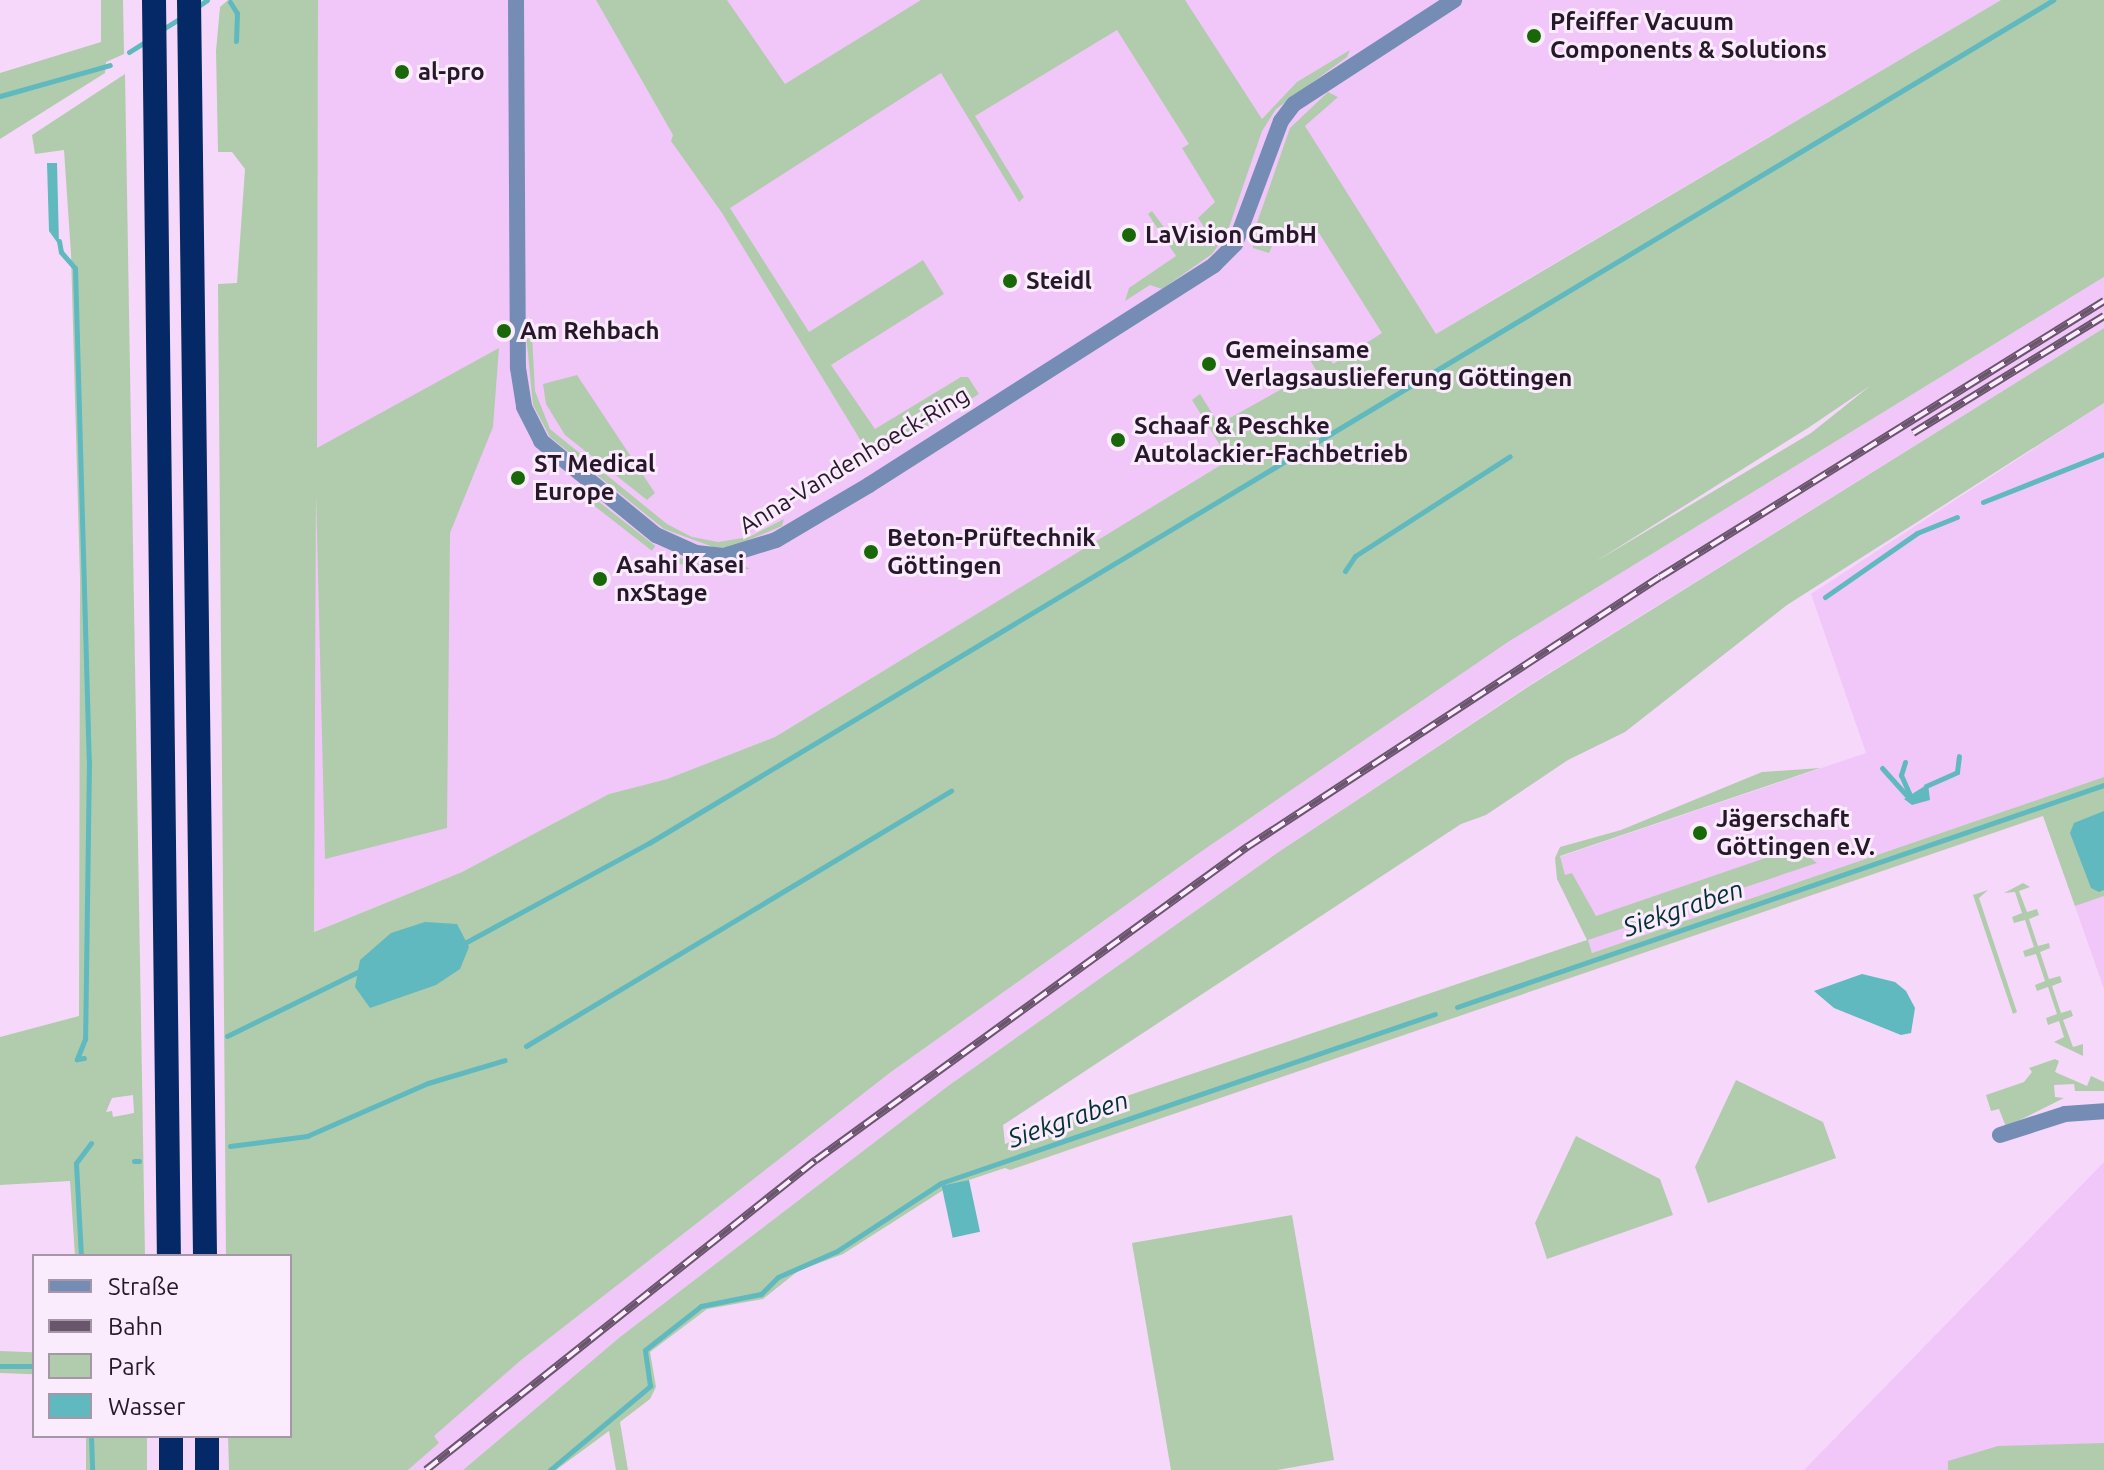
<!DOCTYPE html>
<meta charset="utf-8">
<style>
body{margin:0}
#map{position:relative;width:2104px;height:1470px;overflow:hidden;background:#f6d8fb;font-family:Ubuntu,sans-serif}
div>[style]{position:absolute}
.built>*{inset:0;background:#f1c7f9}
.green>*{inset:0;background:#b1ccac;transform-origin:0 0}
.water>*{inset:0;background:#5fb9bf;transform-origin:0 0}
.stream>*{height:5px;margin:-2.5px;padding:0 2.5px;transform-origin:2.5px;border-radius:2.5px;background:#5fb9bf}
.minor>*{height:16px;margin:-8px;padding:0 8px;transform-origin:8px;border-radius:8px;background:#758db4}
.highway>*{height:24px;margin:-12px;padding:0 12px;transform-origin:12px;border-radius:12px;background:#052867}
.rail>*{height:8px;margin-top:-4px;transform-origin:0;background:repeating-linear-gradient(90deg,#faebfd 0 15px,#69566c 0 30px);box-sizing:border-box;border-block:2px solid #69566c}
.dots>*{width:22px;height:22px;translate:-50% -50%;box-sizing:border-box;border:4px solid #faebfd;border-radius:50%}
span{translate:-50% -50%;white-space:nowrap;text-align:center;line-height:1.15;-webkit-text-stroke:6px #faebfd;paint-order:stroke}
.poi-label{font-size:24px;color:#261828;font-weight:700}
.left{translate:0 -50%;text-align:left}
.street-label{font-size:24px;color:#261828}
.water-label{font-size:26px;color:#023033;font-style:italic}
.legend{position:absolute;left:32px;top:1254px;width:260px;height:184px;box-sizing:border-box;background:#faebfd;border:2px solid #a597a8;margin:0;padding:10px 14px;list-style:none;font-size:24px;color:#261828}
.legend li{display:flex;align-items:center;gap:16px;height:40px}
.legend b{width:40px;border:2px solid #a597a8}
</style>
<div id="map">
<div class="built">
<div style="clip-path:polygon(318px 0,2001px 0,1504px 293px,775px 737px,667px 779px,609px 794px,462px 872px,313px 932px)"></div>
<div style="clip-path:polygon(2104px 277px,2104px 328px,1534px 682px,1280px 851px,948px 1086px,620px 1337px,463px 1470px,408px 1470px,439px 1443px,433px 1436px,520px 1361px,891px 1072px,1202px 851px,1508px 642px)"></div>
<div style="clip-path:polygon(2104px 403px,2104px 777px,1592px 953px,1559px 857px,1866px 753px,1811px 594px)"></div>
<div style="clip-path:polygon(2104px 794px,2104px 989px,2043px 815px)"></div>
<div style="clip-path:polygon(2104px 1162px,2104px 1470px,1804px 1470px,2069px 1198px)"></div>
</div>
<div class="green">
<div style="clip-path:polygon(101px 0,123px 0,124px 54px,106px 62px,105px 73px,0 139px,0 73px,101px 42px)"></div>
<div style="clip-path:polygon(evenodd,228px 0,318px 0,317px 448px,499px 348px,493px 427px,450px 533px,447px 828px,325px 859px,316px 493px,314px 932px,462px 872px,609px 794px,667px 779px,775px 737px,1229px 460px,1192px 400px,1200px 394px,1219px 424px,1316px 370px,1304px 350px,1318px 341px,1333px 364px,1382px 333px,1319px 233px,1280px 229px,1269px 253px,1253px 248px,1252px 237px,1290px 128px,1328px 92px,1338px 97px,1305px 126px,1436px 334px,2001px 0,2104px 0,2104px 277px,1508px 642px,1202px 851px,891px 1072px,520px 1361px,434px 1436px,439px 1443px,408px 1470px,229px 1470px,228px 1436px,290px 1436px,290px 1256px,226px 1256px,218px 284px,237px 283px,245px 169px,232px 152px,218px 152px,216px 51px,220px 7px,228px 0,1870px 386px,1811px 433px,1595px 562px,1808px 428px,1870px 386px)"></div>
<div style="clip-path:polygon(596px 0,727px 0,785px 84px,921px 0,1185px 0,1262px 119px,1297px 82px,1350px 50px,1347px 57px,1276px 109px,1262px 131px,1227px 233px,1212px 254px,1162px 289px,1150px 285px,1125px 301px,1129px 288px,1176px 256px,1148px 214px,1152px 211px,1177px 245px,1204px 227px,1198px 218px,1215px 202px,1182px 148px,1189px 144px,1117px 30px,975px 116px,1024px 197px,1019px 202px,941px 73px,730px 208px,809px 332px,923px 260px,944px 294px,831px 365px,875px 429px,961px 377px,968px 377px,979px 394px,878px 457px,864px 446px,722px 213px,671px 141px,673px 135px)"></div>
<div style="clip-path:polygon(evenodd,125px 74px,145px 1256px,75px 1256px,70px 1181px,0 1185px,0 1037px,79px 1016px,80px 579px,71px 254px,64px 150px,35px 154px,32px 135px,125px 74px,133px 1095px,134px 1113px,113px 1117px,112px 1111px,106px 1112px,112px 1098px,133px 1095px)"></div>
<div style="clip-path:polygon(2104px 328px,2104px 403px,1787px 605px,1625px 732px,1568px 760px,1486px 815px,1461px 824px,1003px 1125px,1005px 1144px,1109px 1102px,1587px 940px,1557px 879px,1555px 858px,1560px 847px,1621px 830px,1762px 772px,1820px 768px,1560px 856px,1565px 875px,1572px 873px,1596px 916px,1789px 850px,1802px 851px,1817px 863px,1588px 940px,1592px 953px,2104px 777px,2104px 896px,2075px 906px,2043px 816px,1010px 1170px,1005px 1168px,948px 1187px,843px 1254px,798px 1271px,763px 1299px,707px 1309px,650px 1352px,656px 1387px,650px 1399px,620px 1422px,628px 1470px,616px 1470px,609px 1431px,556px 1470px,463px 1470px,620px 1337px,948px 1086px,1280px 851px,1534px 683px)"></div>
<div style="clip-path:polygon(526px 334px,532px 334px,535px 391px,550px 429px,667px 524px,692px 537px,718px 542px,749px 537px,784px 519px,782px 526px,732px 547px,716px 548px,664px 529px,550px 437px,533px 405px)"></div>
<div style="clip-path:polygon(577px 375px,655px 493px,647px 500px,565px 435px,546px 404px,543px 384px)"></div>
<div style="left:594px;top:498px;width:78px;height:6px;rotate:38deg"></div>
<div style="clip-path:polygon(680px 558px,703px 565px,741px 564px,750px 569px,702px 570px,673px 562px)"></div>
<div style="clip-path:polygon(2023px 883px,2030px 887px,2019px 891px,2027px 912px,2037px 909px,2039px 915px,2029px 919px,2038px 946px,2049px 943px,2050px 948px,2040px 952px,2049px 979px,2060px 976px,2062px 982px,2052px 986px,2061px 1013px,2071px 1010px,2073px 1016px,2063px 1020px,2069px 1036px,2073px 1047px,2083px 1044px,2083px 1056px,2054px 1042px,2064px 1037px,2059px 1021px,2048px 1025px,2046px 1018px,2057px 1014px,2048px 987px,2037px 991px,2035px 985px,2045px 981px,2036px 954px,2025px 957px,2023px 951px,2034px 947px,2025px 920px,2014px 923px,2012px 917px,2022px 913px,2015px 892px,2004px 893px)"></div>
<div style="clip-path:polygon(1988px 890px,1979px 898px,2017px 1012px,2013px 1014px,1973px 895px)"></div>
<div style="clip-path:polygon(2055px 1059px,2059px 1061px,2055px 1072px,2087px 1086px,2091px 1076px,2104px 1082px,2104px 1091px,2075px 1091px,2074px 1084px,2054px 1085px,2055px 1097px,2064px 1098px,2006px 1127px,1999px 1109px,1991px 1111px,1986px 1095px,2024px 1082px,2032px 1072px,2029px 1068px)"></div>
<div style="clip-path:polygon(1736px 1080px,1823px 1122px,1836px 1158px,1708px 1203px,1695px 1167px)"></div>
<div style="clip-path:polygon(1576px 1136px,1660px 1179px,1673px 1215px,1547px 1259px,1535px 1223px)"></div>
<div style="clip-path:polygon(1292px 1215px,1334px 1460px,1277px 1470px,1171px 1470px,1132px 1243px)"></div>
<div style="left:0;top:1351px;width:34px;height:22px;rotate:2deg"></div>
<div style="left:86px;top:1436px;width:61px;height:34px"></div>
<div style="clip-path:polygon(2104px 1443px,2104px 1470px,1948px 1470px,1948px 1461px,1998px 1446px)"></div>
</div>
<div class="water">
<div style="clip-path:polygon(47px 163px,57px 163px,59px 245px,49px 231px)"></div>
<div style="clip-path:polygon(1928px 784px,1930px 800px,1912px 805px,1904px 799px)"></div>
<div style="clip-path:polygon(2104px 811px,2104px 890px,2099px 892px,2091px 888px,2070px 833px,2074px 823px)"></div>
<div style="clip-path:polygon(425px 922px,457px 924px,469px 947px,460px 969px,436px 985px,370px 1008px,355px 987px,360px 960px,391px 933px)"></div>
<div style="clip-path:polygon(1862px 974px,1895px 982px,1906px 991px,1915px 1008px,1911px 1033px,1901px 1035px,1834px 1008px,1814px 991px)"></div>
<div style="left:969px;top:1180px;width:53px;height:28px;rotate:78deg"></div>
</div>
<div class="stream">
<div style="left:230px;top:2px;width:13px;rotate:58deg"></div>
<div style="left:237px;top:13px;width:28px;rotate:92deg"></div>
<div style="left:197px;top:7px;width:12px;rotate:-35deg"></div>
<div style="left:163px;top:29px;width:22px;rotate:-32deg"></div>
<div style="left:129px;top:52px;width:19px;rotate:-32deg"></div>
<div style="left:0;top:96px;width:114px;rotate:-15.7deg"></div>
<div style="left:59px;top:241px;width:11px;rotate:80deg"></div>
<div style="left:61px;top:252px;width:21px;rotate:49deg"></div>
<div style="left:75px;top:268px;width:492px;rotate:88.4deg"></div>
<div style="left:89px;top:760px;width:279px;rotate:90.8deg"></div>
<div style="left:85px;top:1039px;width:22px;rotate:112deg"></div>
<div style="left:77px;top:1059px;width:7px;rotate:-8deg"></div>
<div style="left:1983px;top:502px;width:130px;rotate:-21.6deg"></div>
<div style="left:1345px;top:571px;width:18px;rotate:-56deg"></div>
<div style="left:1355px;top:556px;width:184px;rotate:-32.8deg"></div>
<div style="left:1825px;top:597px;width:112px;rotate:-34.8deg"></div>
<div style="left:1917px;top:533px;width:43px;rotate:-21.8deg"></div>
<div style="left:1905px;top:762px;width:14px;rotate:107deg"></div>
<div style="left:1901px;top:775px;width:20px;rotate:66deg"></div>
<div style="left:1882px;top:768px;width:36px;rotate:48deg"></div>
<div style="left:1926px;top:786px;width:34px;rotate:-24deg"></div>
<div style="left:1957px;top:772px;width:16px;rotate:-83deg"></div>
<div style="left:461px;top:945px;width:214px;rotate:-28.5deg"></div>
<div style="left:649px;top:843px;width:1638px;rotate:-30.98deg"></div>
<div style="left:1457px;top:1007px;width:684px;rotate:-18.94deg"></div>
<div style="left:227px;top:1036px;width:150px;rotate:-26.1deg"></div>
<div style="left:526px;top:1046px;width:496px;rotate:-31deg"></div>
<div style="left:230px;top:1146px;width:78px;rotate:-7.4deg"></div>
<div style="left:307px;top:1136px;width:132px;rotate:-23.7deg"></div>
<div style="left:428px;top:1083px;width:80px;rotate:-16.6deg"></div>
<div style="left:134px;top:1161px;width:5px"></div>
<div style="left:81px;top:1256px;width:93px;rotate:-93.1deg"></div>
<div style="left:76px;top:1163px;width:25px;rotate:-53deg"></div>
<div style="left:0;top:1366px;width:34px"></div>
<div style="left:91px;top:1436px;width:34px;rotate:88deg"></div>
<div style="left:550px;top:1470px;width:131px;rotate:-40deg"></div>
<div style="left:650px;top:1386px;width:36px;rotate:-98deg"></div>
<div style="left:645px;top:1350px;width:71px;rotate:-38.2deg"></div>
<div style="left:701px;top:1306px;width:61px;rotate:-11.3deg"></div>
<div style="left:761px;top:1294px;width:24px;rotate:-45deg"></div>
<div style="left:778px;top:1277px;width:64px;rotate:-23.8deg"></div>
<div style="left:837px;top:1251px;width:124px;rotate:-33.2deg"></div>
<div style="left:941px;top:1183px;width:522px;rotate:-18.89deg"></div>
</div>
<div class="minor">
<div style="left:516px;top:0;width:368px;rotate:89.7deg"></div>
<div style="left:518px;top:368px;width:39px;rotate:81deg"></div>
<div style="left:524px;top:407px;width:38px;rotate:63deg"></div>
<div style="left:541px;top:441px;width:149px;rotate:39.3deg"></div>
<div style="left:656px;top:535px;width:44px;rotate:24.2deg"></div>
<div style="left:696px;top:553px;width:28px;rotate:6deg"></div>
<div style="left:724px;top:556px;width:54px;rotate:-17.1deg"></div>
<div style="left:776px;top:540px;width:108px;rotate:-30.6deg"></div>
<div style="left:869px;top:485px;width:409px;rotate:-32.5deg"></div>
<div style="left:1214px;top:265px;width:30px;rotate:-45deg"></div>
<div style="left:1235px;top:244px;width:131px;rotate:-69.5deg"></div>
<div style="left:1281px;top:121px;width:21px;rotate:-53deg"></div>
<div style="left:1294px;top:104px;width:191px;rotate:-33deg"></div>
<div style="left:2000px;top:1135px;width:68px;rotate:-17.9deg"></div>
<div style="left:2065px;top:1114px;width:39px;rotate:-4deg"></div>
</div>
<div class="highway">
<div style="left:154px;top:0;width:1256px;rotate:89.32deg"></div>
<div style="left:189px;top:0;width:1256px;rotate:89.27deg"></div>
<div style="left:171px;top:1436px;width:34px;rotate:90deg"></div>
<div style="left:207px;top:1436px;width:34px;rotate:90deg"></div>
</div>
<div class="rail">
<div style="left:1913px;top:433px;width:224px;rotate:-31.5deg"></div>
<div style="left:426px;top:1470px;width:498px;rotate:-38.5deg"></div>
<div style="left:816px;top:1160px;width:533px;rotate:-35.99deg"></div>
<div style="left:1247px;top:847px;width:493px;rotate:-33.2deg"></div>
<div style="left:1660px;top:577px;width:523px;rotate:-31.87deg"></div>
</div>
<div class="dots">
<div style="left:1534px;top:36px;background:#186807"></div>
<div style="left:402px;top:72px;background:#186807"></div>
<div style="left:1129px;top:235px;background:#186807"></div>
<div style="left:1010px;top:281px;background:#186807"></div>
<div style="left:504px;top:331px;background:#186807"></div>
<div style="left:1209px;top:364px;background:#186807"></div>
<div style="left:1118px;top:440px;background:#186807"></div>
<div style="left:518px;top:478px;background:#186807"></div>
<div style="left:871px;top:552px;background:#186807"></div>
<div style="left:600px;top:579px;background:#186807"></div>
<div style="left:1700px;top:833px;background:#186807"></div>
</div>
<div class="poi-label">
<span class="left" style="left:1550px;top:36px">Pfeiffer Vacuum<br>Components &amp; Solutions</span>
<span class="left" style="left:418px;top:72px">al-pro</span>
<span class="left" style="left:1145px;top:235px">LaVision GmbH</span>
<span class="left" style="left:1026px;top:281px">Steidl</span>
<span class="left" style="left:520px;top:331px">Am Rehbach</span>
<span class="left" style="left:1225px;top:364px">Gemeinsame<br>Verlagsauslieferung Göttingen</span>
<span class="left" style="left:1134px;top:440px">Schaaf &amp; Peschke<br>Autolackier-Fachbetrieb</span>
<span class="left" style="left:534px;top:478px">ST Medical<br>Europe</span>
<span class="left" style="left:887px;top:552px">Beton-Prüftechnik<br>Göttingen</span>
<span class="left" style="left:616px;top:579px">Asahi Kasei<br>nxStage</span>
<span class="left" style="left:1716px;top:833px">Jägerschaft<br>Göttingen e.V.</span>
</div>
<div class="street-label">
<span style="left:854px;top:460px;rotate:-31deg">Anna-Vandenhoeck-Ring</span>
</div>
<div class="water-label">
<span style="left:1683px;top:908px;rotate:-19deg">Siekgraben</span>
<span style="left:1068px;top:1119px;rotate:-19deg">Siekgraben</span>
</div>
<ul class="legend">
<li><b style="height:10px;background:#758db4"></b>Straße</li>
<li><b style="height:10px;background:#69566c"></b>Bahn</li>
<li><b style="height:22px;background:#b1ccac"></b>Park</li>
<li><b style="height:22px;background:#5fb9bf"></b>Wasser</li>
</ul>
</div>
